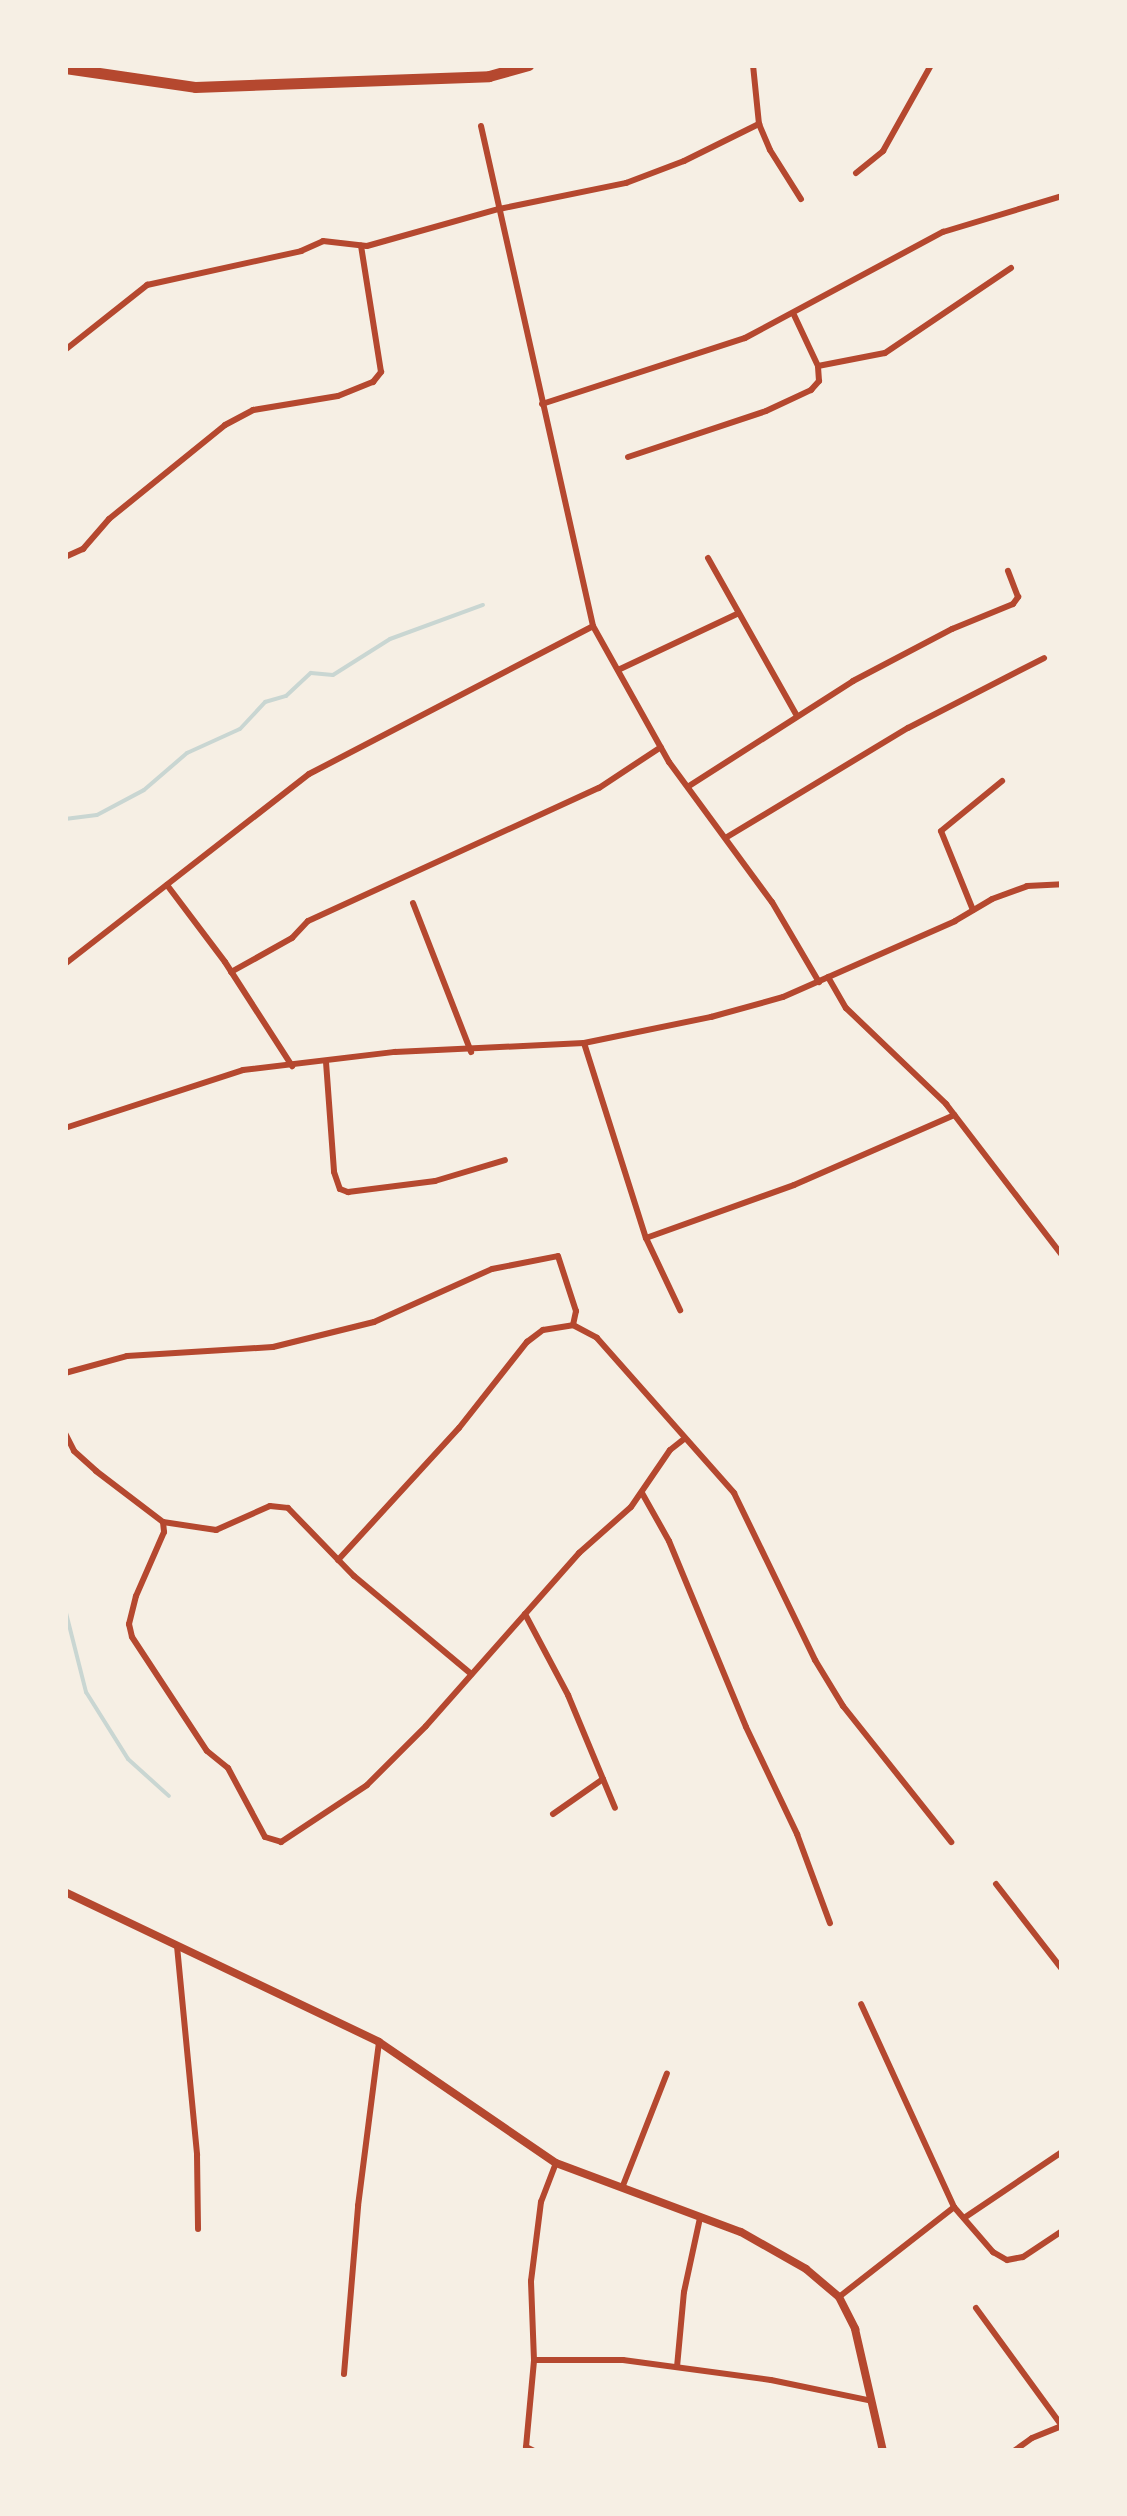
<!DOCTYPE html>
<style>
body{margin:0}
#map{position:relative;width:1127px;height:2516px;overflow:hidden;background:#f6efe4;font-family:"Titillium Web",sans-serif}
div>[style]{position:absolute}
.stream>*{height:4px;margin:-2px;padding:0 2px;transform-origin:2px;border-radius:2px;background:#c9d6d2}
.minor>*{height:6px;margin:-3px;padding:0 3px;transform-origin:3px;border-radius:3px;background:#b5482f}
.tertiary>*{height:8px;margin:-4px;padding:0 4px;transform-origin:4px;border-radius:4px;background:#b5482f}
.trunk>*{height:11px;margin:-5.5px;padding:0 5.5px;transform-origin:5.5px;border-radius:5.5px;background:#b5482f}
span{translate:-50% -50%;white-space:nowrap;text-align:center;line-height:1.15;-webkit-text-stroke:10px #f6efe4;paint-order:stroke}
.frame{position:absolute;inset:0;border:68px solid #f6efe4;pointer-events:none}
</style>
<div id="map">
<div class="stream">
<div style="left:65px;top:819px;width:32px;rotate:-7deg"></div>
<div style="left:97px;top:815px;width:53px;rotate:-28deg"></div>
<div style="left:144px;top:790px;width:57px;rotate:-40.7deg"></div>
<div style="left:187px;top:753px;width:58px;rotate:-24.4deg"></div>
<div style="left:240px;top:729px;width:37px;rotate:-47deg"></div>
<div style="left:265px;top:702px;width:22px;rotate:-16deg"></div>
<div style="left:286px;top:696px;width:34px;rotate:-43deg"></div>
<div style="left:311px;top:673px;width:22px;rotate:5deg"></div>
<div style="left:333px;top:675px;width:67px;rotate:-32.3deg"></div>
<div style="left:390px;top:639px;width:99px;rotate:-20.1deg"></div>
<div style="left:65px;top:1609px;width:86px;rotate:75.8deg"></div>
<div style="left:86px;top:1692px;width:79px;rotate:57.9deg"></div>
<div style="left:128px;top:1759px;width:55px;rotate:42.1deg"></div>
</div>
<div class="minor">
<div style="left:753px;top:65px;width:59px;rotate:84.2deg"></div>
<div style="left:759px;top:124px;width:28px;rotate:67deg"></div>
<div style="left:770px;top:150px;width:58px;rotate:57.7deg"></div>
<div style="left:1059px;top:65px;width:3px;rotate:18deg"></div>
<div style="left:481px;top:126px;width:512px;rotate:77.37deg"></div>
<div style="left:593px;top:626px;width:156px;rotate:60.8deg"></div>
<div style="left:669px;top:762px;width:174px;rotate:53.7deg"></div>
<div style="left:772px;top:902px;width:93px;rotate:59.6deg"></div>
<div style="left:856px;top:173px;width:35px;rotate:-39deg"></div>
<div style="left:883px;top:151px;width:98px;rotate:-60.8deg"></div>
<div style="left:65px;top:350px;width:105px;rotate:-38.4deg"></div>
<div style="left:147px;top:285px;width:158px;rotate:-12.4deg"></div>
<div style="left:301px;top:251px;width:24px;rotate:-24deg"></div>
<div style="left:323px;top:241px;width:44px;rotate:6.5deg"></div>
<div style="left:367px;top:246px;width:137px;rotate:-15.7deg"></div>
<div style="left:499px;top:209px;width:130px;rotate:-11.6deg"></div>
<div style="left:626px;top:183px;width:62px;rotate:-20.8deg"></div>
<div style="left:684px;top:161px;width:84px;rotate:-26.3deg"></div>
<div style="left:818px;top:366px;width:68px;rotate:-11deg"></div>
<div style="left:885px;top:353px;width:152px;rotate:-34deg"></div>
<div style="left:542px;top:404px;width:213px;rotate:-18deg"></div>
<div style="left:745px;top:338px;width:225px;rotate:-28.2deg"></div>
<div style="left:943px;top:232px;width:124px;rotate:-16.8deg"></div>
<div style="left:628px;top:457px;width:145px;rotate:-18.4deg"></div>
<div style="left:766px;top:411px;width:50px;rotate:-25deg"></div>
<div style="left:811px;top:390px;width:12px;rotate:-48deg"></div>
<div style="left:819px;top:381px;width:15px;rotate:-94deg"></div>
<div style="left:818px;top:366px;width:56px;rotate:-115.2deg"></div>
<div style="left:65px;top:557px;width:20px;rotate:-24deg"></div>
<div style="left:83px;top:549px;width:40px;rotate:-49deg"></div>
<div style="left:109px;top:519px;width:149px;rotate:-39deg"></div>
<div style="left:225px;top:425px;width:32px;rotate:-28deg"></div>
<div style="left:253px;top:410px;width:86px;rotate:-9.4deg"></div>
<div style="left:338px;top:396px;width:38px;rotate:-22deg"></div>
<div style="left:373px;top:382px;width:13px;rotate:-51deg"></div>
<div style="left:381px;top:372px;width:128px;rotate:-99deg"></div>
<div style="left:708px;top:558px;width:179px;rotate:60.6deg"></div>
<div style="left:618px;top:670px;width:132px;rotate:-25.2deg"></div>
<div style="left:689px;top:786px;width:195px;rotate:-32.6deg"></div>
<div style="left:853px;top:681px;width:112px;rotate:-27.7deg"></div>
<div style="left:952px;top:629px;width:66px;rotate:-22.3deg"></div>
<div style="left:1013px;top:604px;width:9px;rotate:-54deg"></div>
<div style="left:1018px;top:597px;width:28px;rotate:-111deg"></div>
<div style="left:727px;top:837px;width:211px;rotate:-31.1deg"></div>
<div style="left:908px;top:728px;width:153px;rotate:-27.2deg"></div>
<div style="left:167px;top:885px;width:96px;rotate:53deg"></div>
<div style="left:225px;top:962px;width:124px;rotate:57.2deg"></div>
<div style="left:413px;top:903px;width:160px;rotate:68.7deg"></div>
<div style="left:973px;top:910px;width:85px;rotate:-112.1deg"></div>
<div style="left:941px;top:831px;width:79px;rotate:-39.3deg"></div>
<div style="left:65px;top:964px;width:309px;rotate:-37.9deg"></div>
<div style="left:309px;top:774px;width:320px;rotate:-27.5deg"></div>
<div style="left:231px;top:972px;width:70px;rotate:-29.1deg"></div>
<div style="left:292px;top:938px;width:23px;rotate:-47deg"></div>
<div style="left:308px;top:921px;width:320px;rotate:-24.6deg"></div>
<div style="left:599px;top:788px;width:74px;rotate:-33.5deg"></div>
<div style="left:828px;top:977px;width:36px;rotate:60deg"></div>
<div style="left:846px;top:1008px;width:139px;rotate:43.8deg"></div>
<div style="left:946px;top:1104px;width:190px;rotate:52.5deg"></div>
<div style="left:584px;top:1043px;width:205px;rotate:72.4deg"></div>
<div style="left:646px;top:1238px;width:157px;rotate:-19.7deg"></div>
<div style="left:794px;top:1185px;width:175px;rotate:-23.6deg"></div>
<div style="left:326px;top:1062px;width:110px;rotate:85.8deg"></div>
<div style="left:334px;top:1172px;width:18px;rotate:71deg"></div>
<div style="left:340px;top:1189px;width:9px;rotate:21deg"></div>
<div style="left:348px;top:1192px;width:88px;rotate:-7.2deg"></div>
<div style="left:435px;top:1181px;width:73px;rotate:-16.7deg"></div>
<div style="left:65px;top:1128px;width:187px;rotate:-18deg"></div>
<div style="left:243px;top:1070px;width:153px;rotate:-6.8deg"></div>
<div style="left:395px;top:1052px;width:189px;rotate:-2.7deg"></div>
<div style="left:584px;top:1043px;width:130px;rotate:-11.6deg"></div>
<div style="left:711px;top:1017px;width:75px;rotate:-15.5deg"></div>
<div style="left:783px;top:997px;width:188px;rotate:-23.8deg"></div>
<div style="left:955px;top:921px;width:43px;rotate:-30.7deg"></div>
<div style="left:992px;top:899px;width:37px;rotate:-20deg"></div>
<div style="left:1027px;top:886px;width:35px;rotate:-3deg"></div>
<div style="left:646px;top:1238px;width:80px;rotate:64.7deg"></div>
<div style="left:65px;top:1373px;width:64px;rotate:-15.3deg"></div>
<div style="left:127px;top:1356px;width:146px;rotate:-3.5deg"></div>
<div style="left:273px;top:1347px;width:104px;rotate:-13.9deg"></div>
<div style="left:374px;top:1322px;width:129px;rotate:-24.2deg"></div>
<div style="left:492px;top:1269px;width:67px;rotate:-11.1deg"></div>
<div style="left:558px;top:1256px;width:58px;rotate:71.9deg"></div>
<div style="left:576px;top:1311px;width:14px;rotate:102deg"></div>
<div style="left:1062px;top:1429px;width:27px;rotate:90deg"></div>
<div style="left:65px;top:1433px;width:20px;rotate:63deg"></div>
<div style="left:74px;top:1451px;width:30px;rotate:42deg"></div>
<div style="left:96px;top:1471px;width:84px;rotate:37.3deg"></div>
<div style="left:163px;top:1522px;width:54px;rotate:8.6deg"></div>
<div style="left:216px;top:1530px;width:59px;rotate:-24deg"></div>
<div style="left:270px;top:1506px;width:18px;rotate:6deg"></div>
<div style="left:288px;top:1508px;width:95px;rotate:45.9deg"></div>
<div style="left:354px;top:1576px;width:153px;rotate:39.9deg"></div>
<div style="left:642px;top:1493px;width:55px;rotate:60.6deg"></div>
<div style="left:669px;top:1541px;width:201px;rotate:67.5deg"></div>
<div style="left:746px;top:1727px;width:119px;rotate:64.5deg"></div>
<div style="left:797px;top:1834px;width:95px;rotate:69.7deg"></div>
<div style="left:163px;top:1522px;width:10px;rotate:84deg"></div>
<div style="left:164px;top:1532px;width:70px;rotate:113.6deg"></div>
<div style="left:136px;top:1596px;width:29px;rotate:104deg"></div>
<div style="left:129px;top:1624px;width:13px;rotate:77deg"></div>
<div style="left:132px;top:1637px;width:136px;rotate:56.7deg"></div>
<div style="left:207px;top:1751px;width:27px;rotate:39deg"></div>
<div style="left:228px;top:1768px;width:78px;rotate:61.8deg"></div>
<div style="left:265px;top:1837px;width:17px;rotate:17deg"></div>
<div style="left:281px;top:1842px;width:103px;rotate:-33.5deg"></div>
<div style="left:367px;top:1785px;width:83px;rotate:-45deg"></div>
<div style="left:426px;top:1726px;width:231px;rotate:-48.5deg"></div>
<div style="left:579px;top:1553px;width:69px;rotate:-41.5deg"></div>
<div style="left:631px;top:1507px;width:69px;rotate:-55.6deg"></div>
<div style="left:670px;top:1450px;width:16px;rotate:-38deg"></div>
<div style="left:338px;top:1560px;width:179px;rotate:-47.5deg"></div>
<div style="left:459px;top:1428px;width:110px;rotate:-51.7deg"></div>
<div style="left:527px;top:1342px;width:20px;rotate:-37deg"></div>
<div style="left:543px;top:1330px;width:30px;rotate:-9deg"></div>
<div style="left:573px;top:1325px;width:27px;rotate:28deg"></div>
<div style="left:597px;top:1338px;width:207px;rotate:48.5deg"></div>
<div style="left:734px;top:1493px;width:186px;rotate:64.1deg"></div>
<div style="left:815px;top:1660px;width:54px;rotate:58.7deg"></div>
<div style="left:843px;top:1706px;width:174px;rotate:51.5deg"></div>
<div style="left:525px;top:1614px;width:92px;rotate:62deg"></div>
<div style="left:568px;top:1695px;width:122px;rotate:67.4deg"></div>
<div style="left:553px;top:1814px;width:61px;rotate:-35deg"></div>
<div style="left:996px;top:1884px;width:108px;rotate:52.2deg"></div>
<div style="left:177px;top:1946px;width:210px;rotate:84.5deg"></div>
<div style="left:197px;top:2155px;width:74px;rotate:89.2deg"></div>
<div style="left:622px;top:2188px;width:123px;rotate:-68.6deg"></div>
<div style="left:954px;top:2207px;width:60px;rotate:49.1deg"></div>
<div style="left:993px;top:2252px;width:16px;rotate:30deg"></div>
<div style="left:1007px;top:2260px;width:16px;rotate:-11deg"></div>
<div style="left:1023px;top:2257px;width:47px;rotate:-33.7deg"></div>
<div style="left:964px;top:2218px;width:118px;rotate:-34deg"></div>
<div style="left:839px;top:2297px;width:146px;rotate:-38deg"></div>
<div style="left:954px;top:2207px;width:223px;rotate:-114.6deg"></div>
<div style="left:976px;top:2308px;width:146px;rotate:53.9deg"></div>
<div style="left:534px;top:2360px;width:89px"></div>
<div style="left:623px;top:2360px;width:149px;rotate:7.7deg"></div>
<div style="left:771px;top:2380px;width:103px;rotate:11.7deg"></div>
<div style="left:677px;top:2367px;width:75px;rotate:-84.7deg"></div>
<div style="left:684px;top:2292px;width:76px;rotate:-77.8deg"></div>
<div style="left:344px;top:2374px;width:169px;rotate:-85.2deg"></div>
<div style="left:358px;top:2206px;width:165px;rotate:-82.7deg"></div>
<div style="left:534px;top:2451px;width:9px;rotate:-153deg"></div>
<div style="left:526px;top:2447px;width:87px;rotate:-84.7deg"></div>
<div style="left:534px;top:2360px;width:79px;rotate:-92.2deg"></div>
<div style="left:531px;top:2281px;width:80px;rotate:-82.8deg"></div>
<div style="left:541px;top:2202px;width:42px;rotate:-69deg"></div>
<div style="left:1014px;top:2451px;width:22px;rotate:-36deg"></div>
<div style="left:1032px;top:2438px;width:31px;rotate:-22deg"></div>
</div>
<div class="tertiary">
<div style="left:65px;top:1892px;width:348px;rotate:25.5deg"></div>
<div style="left:379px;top:2042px;width:214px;rotate:34.4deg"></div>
<div style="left:556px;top:2163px;width:197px;rotate:20.5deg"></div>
<div style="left:741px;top:2232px;width:75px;rotate:29.6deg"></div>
<div style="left:806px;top:2269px;width:43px;rotate:40.3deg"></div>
<div style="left:839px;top:2297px;width:36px;rotate:63deg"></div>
<div style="left:855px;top:2329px;width:125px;rotate:77.1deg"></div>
</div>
<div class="trunk">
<div style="left:65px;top:68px;width:131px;rotate:8.3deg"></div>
<div style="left:195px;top:87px;width:294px;rotate:-2.1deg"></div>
<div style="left:489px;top:76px;width:41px;rotate:-15.8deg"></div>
</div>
<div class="frame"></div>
</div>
